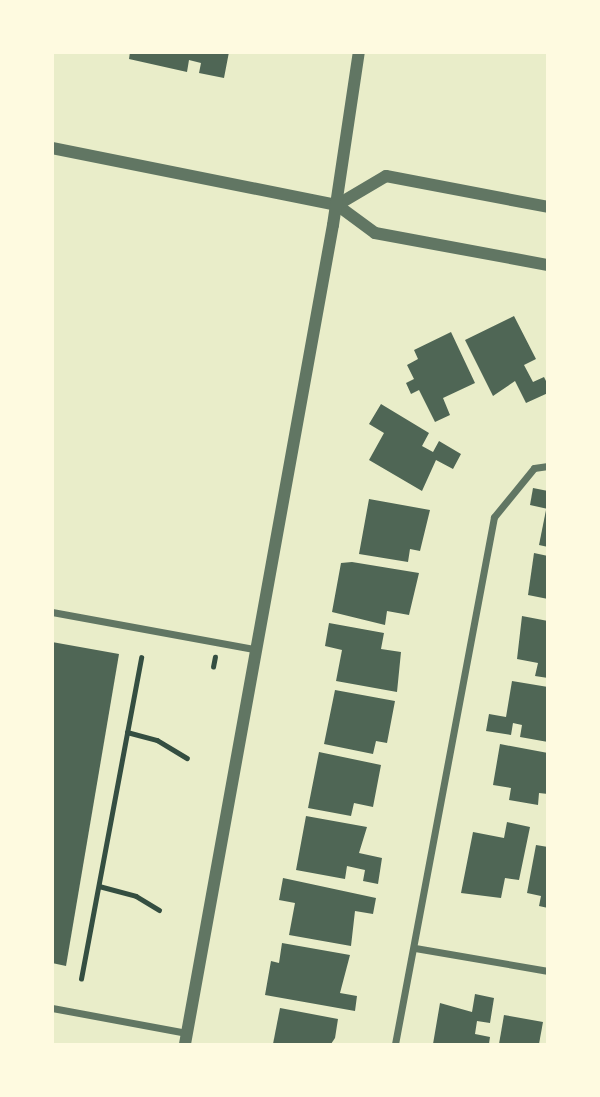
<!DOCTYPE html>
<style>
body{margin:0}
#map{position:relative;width:600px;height:1097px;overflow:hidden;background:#e9edc9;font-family:Montserrat,sans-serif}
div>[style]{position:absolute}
.building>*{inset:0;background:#4f6655}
.path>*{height:4.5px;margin:-2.25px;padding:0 2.25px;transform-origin:2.25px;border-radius:2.25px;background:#344e41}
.minor>*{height:7px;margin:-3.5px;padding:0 3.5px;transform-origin:3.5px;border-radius:3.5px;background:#617663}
.tertiary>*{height:12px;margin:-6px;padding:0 6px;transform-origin:6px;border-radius:6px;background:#617663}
span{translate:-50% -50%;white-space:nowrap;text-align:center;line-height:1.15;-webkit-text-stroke:7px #fefae0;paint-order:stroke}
.frame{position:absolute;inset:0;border:54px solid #fefae0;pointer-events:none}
</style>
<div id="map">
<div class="building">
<div style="clip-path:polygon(130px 52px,229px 52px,224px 78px,199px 73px,201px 63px,189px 60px,187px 72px,129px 59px)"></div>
<div style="clip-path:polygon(514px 316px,536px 359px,524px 365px,533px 382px,544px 377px,548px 385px,548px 393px,526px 403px,515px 381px,493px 396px,465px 340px)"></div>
<div style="clip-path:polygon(451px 332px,475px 383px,443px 398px,450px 415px,435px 422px,419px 390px,411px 394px,406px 383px,414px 379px,407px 365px,418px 359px,414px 350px)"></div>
<div style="clip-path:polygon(381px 404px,429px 433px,422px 446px,433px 452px,439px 441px,461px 454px,453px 469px,436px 460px,422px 491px,369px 460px,384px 433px,369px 424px)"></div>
<div style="clip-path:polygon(533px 488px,548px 491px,548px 509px,530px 505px)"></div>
<div style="clip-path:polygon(369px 499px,430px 510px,420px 551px,410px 549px,408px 562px,359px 554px)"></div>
<div style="clip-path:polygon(546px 510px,548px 510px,548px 547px,539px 545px)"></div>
<div style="clip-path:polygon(534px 553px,548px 556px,548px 599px,528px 595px)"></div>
<div style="clip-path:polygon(352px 562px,419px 573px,409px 615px,387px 611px,385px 625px,332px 612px,341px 563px)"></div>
<div style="clip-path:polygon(522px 616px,548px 621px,548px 678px,535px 676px,538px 663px,517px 659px)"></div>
<div style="clip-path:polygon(329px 623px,384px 633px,381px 649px,401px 652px,397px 692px,336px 681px,342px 650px,325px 646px)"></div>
<div style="clip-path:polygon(52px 642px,119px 654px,66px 966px,52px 963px)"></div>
<div style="clip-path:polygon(512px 681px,548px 687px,548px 742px,520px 737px,522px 725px,513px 723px,511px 735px,486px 731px,489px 714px,506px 717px)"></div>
<div style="clip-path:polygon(335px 690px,395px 701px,387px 743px,376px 741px,373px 754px,324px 744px)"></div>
<div style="clip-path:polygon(500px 744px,548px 753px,548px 794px,539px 793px,538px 805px,509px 800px,511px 788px,493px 785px)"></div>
<div style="clip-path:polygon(319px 752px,381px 765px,373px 807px,354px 803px,351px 816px,308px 808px)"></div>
<div style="clip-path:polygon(306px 816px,367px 827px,359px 853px,382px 858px,378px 884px,363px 881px,365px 870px,347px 866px,345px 879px,296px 870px)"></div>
<div style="clip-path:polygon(507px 822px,530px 827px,519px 880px,505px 878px,501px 898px,461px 893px,473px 832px,504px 838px)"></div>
<div style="clip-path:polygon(536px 845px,548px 847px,548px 908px,539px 906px,541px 896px,527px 893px)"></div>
<div style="clip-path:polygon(283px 878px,376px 898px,373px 914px,355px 911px,351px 946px,289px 935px,295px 903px,279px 900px)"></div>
<div style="clip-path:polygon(282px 943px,350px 955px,340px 993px,357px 996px,355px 1011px,265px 995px,271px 961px,279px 963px)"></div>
<div style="clip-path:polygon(475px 994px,494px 998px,490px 1023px,477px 1021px,475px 1034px,490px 1037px,489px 1044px,433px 1044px,440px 1003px,472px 1012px)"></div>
<div style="clip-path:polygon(280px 1008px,338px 1019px,335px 1038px,331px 1044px,273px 1044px)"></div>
<div style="clip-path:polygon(504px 1015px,543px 1022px,539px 1044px,499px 1044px)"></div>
</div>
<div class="path">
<div style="left:213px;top:667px;width:10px;rotate:-79deg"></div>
<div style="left:127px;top:732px;width:31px;rotate:15deg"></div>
<div style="left:157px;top:740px;width:35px;rotate:31deg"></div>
<div style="left:99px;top:886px;width:38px;rotate:15deg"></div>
<div style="left:136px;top:896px;width:27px;rotate:31deg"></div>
<div style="left:81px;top:979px;width:327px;rotate:-79.4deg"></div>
</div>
<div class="minor">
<div style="left:52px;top:612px;width:205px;rotate:10.4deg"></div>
<div style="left:415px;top:948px;width:135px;rotate:9.8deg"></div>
<div style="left:52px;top:1008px;width:137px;rotate:10.5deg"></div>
<div style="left:395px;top:1044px;width:536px;rotate:-79.36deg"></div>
<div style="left:494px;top:517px;width:63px;rotate:-50.8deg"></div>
<div style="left:534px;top:468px;width:14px;rotate:-8deg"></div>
</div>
<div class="tertiary">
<div style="left:52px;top:148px;width:291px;rotate:11.3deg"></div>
<div style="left:337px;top:205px;width:47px;rotate:36.4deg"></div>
<div style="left:375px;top:233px;width:176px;rotate:10.5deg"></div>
<div style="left:337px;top:205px;width:57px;rotate:-30.6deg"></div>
<div style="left:386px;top:176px;width:165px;rotate:10.8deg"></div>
<div style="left:185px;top:1044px;width:832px;rotate:-79.76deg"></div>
<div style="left:333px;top:225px;width:175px;rotate:-81.5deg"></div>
</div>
<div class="frame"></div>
</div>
